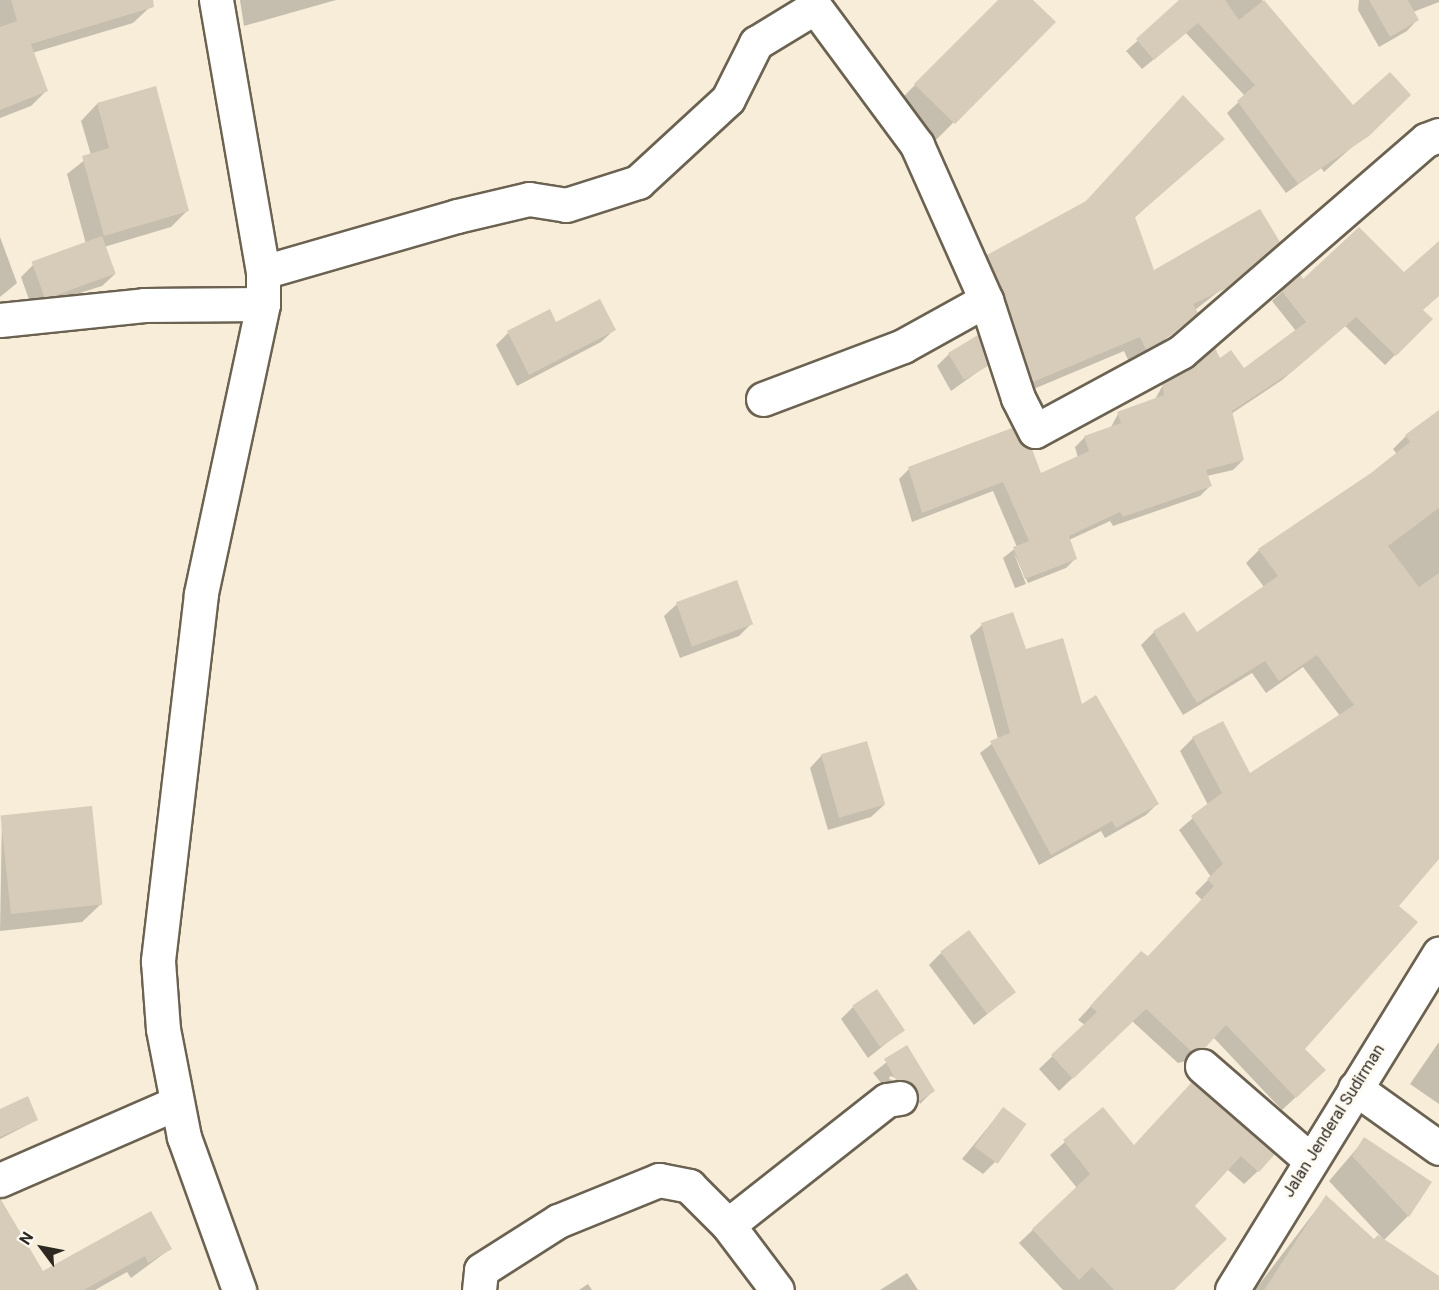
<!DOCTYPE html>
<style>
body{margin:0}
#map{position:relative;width:1439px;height:1290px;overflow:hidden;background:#f7edd9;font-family:Roboto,sans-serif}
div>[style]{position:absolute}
.shadow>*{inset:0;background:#0003}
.building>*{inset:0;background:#d6ccb9;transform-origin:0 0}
.roads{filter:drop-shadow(2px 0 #6b6251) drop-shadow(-2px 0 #6b6251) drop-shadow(0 2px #6b6251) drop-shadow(0 -2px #6b6251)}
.minor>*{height:33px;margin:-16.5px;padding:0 16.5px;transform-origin:16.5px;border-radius:16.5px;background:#fff}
.major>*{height:33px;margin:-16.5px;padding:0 16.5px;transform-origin:16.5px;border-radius:16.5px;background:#fff}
span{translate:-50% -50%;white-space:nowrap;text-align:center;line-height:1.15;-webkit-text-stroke:6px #fffbf3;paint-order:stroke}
.street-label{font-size:16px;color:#2d2922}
.north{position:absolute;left:12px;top:1218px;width:60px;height:60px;-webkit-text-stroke:4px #fffbf3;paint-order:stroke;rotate:302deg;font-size:16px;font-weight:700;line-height:24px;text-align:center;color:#2d2922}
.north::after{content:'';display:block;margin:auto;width:21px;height:27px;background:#2d2922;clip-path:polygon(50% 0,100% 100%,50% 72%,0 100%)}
</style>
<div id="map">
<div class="shadow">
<div style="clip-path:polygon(0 0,146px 0,149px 8px,133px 23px,32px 53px,46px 91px,31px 106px,0 118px)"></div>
<div style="clip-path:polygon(240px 0,336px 0,244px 26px)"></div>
<div style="clip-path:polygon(1000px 0,1031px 0,1053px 22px,935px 141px,897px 103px)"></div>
<div style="clip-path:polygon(1184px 0,1262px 0,1353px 107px,1398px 106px,1324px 172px,1321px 168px,1286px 193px,1227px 113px,1245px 96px,1186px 33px,1142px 69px,1126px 51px)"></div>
<div style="clip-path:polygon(1359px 0,1439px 0,1439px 2px,1413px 12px,1417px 20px,1407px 31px,1379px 47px,1358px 10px)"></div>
<div style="clip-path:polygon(155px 88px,187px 211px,171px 227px,104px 247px,115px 274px,102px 286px,32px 308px,21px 277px,33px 265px,86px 244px,67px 174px,91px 155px,81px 121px,97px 104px)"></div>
<div style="clip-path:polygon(1223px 139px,1134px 218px,1153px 272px,1262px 257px,1195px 310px,1153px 351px,1130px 364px,1124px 351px,1017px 396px,972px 272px,987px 256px,1084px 203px)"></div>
<div style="clip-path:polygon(0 237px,17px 283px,0 297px)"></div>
<div style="clip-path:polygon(1439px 273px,1439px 295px,1422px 310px,1431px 319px,1385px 365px,1345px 326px,1282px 380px,1231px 414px,1243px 460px,1233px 470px,1207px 476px,1210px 486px,1200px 496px,1113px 526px,1110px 521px,1069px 540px,1076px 558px,1066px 568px,1028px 583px,1013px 551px,1026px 584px,1015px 588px,1003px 558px,1017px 547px,993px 491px,912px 522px,899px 479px,909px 469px,1040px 475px,1078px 458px,1075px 447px,1085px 437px,1110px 429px,1118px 414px,1154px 401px,1163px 385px,1219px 360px,1244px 370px,1296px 331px,1272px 301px,1299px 276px,1302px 282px)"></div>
<div style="clip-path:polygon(555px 324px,614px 330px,601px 342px,517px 386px,496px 345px,508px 333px)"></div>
<div style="clip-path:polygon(949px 354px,986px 366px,951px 391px,937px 366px)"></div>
<div style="clip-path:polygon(1439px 417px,1439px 857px,1397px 906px,1303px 1049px,1311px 1083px,1282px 1110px,1213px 1037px,1190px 1060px,1178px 1063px,1132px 1021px,1059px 1091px,1039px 1069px,1085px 1025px,1078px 1020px,1128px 966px,1147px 958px,1202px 900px,1195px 893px,1211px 877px,1179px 830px,1208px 805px,1180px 751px,1193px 738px,1250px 775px,1340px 716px,1303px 667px,1266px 693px,1252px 673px,1183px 715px,1141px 645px,1154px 632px,1196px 634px,1264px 587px,1246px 563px,1259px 550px,1372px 474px,1397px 454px,1393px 449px,1406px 436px)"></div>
<div style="clip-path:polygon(677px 604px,751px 624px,739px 636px,680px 658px,664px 616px)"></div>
<div style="clip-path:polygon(982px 625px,1026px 651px,1081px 706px,1157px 804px,1146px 815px,1105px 838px,1101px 831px,1039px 865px,980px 753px,998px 739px,970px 636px)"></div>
<div style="clip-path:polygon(822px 755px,884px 805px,871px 817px,828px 830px,810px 768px)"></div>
<div style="clip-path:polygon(2px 818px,101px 904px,82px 922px,0 931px)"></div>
<div style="clip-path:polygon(941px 953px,1014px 992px,974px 1025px,929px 965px)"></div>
<div style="clip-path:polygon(853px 1007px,903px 1030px,868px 1058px,841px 1019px)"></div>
<div style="clip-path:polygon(1439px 1042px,1439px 1104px,1410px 1084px)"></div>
<div style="clip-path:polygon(evenodd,906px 1047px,933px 1091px,920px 1104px,914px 1091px,917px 1106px,906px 1113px,873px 1073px,906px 1047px,890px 1076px,911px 1083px,911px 1086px,889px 1079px,890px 1076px)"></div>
<div style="clip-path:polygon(1179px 1098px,1258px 1171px,1244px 1184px,1227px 1169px,1193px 1206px,1173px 1290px,1063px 1290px,1019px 1243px,1077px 1188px,1050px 1155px,1103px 1109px,1133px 1147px)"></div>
<div style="clip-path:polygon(1003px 1109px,995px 1162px,983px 1174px,962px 1159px)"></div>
<div style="clip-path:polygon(0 1110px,37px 1120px,0 1139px)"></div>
<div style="clip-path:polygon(1365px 1139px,1408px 1216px,1384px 1240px,1329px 1181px)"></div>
<div style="clip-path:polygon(1326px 1197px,1374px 1241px,1439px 1278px,1439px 1290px,1255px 1290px)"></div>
<div style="clip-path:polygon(0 1226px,42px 1273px,170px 1249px,131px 1278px,127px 1272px,95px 1290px,0 1290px)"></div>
<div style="clip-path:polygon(907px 1273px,918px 1290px,880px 1290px)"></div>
<div style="clip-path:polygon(588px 1284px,592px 1290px,579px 1290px)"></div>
</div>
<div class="building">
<div style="clip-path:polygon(11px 0,153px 0,154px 7px,31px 44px,48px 91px,0 110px,0 27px,17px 21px)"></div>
<div style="clip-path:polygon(998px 0,1033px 0,1056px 22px,955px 124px,914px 84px)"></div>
<div style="clip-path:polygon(1179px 0,1225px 0,1239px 20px,1264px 0,1353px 105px,1390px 72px,1411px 95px,1369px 136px,1298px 184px,1237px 101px,1255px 85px,1198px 23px,1154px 60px,1136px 39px)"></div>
<div style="clip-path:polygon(1369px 0,1408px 0,1419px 20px,1390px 37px)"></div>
<div style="clip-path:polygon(156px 86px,189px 211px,104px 236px,82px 156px,109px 148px,97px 103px)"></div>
<div style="clip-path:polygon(1183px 95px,1225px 139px,1135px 217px,1154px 270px,1260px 209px,1280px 242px,1225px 289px,1193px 304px,1198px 313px,1170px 336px,1146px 350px,1140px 337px,1033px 382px,987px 255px,1086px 201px)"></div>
<div style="clip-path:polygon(1359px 227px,1404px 272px,1439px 241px,1439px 296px,1423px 310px,1433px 319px,1396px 356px,1356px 317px,1293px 371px,1232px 411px,1244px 460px,1206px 470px,1212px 486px,1123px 517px,1120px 512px,1069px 536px,1077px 559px,1025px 579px,1013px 547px,1029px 541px,1003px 482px,922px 513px,908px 467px,1012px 428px,1032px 449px,1041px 473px,1089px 451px,1084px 436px,1121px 423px,1117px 412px,1164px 395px,1162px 383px,1215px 348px,1220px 358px,1231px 350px,1244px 368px,1306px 322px,1281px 290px,1300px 274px,1303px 279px)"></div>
<div style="left:102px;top:236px;width:40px;height:75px;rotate:70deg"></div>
<div style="clip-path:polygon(600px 299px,616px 330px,529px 375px,507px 331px,550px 309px,556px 322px)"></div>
<div style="clip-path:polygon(978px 335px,988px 366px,964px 380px,948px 353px)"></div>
<div style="clip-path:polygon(1439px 410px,1439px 508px,1388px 546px,1419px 587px,1439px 573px,1439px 859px,1399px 906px,1418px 922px,1305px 1049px,1326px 1070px,1296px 1098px,1226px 1025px,1205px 1048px,1191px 1051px,1146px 1009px,1073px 1079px,1051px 1055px,1097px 1012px,1090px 1006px,1141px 951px,1148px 956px,1214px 886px,1207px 879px,1223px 864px,1191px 816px,1222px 793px,1192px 737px,1223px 721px,1250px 773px,1354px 705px,1317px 655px,1279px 681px,1265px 661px,1197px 703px,1153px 631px,1184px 612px,1197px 632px,1278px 576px,1258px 549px,1371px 473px,1410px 442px,1405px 435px)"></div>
<div style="left:737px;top:580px;width:47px;height:65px;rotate:70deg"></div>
<div style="clip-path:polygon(1013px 612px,1026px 649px,1063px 638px,1082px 704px,1096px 695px,1159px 804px,1116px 828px,1112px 821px,1051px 855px,990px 741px,1010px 733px,981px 623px)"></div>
<div style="left:867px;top:741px;width:66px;height:48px;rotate:74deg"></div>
<div style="left:92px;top:806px;width:99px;height:92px;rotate:84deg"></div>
<div style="left:969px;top:930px;width:78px;height:36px;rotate:53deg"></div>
<div style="left:877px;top:989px;width:50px;height:30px;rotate:56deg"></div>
<div style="clip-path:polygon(907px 1045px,935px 1091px,918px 1102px,915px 1087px,896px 1080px,884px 1059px)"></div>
<div style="clip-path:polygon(1192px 1082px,1275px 1154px,1259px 1172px,1241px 1156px,1195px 1206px,1227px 1239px,1174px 1290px,1114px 1290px,1092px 1267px,1079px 1280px,1032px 1229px,1090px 1174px,1063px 1140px,1103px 1107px,1134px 1145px)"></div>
<div style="clip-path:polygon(28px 1096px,38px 1120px,0 1137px,0 1109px)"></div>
<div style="left:1003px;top:1107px;width:29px;height:49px;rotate:36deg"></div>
<div style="clip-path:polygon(1364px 1137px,1432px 1182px,1409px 1217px,1352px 1156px)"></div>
<div style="clip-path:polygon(1326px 1195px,1374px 1239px,1378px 1235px,1439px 1276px,1439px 1290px,1264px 1290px)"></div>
<div style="clip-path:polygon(0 1198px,43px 1271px,151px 1211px,172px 1249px,148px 1263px,145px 1256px,84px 1290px,0 1290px)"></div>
</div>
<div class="roads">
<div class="minor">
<div style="left:216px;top:0;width:276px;rotate:80.2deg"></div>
<div style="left:263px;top:272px;width:32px;rotate:90deg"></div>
<div style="left:263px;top:304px;width:297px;rotate:102.1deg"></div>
<div style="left:201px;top:594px;width:370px;rotate:96.7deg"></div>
<div style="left:158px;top:961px;width:68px;rotate:85.8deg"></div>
<div style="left:163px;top:1029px;width:110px;rotate:79deg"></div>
<div style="left:184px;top:1137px;width:163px;rotate:70.2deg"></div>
<div style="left:263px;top:272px;width:202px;rotate:-16.1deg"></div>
<div style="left:457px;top:216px;width:74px;rotate:-13.3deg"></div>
<div style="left:529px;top:199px;width:37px;rotate:9deg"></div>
<div style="left:566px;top:205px;width:76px;rotate:-17.7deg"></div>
<div style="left:638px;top:182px;width:122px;rotate:-42.7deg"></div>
<div style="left:728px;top:99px;width:63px;rotate:-63.4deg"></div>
<div style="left:756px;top:43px;width:69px;rotate:-31.4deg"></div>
<div style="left:815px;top:7px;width:172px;rotate:53.5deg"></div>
<div style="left:917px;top:145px;width:170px;rotate:66deg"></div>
<div style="left:0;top:320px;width:145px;rotate:-5.9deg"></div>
<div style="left:144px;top:305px;width:119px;rotate:-0.5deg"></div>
<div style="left:763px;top:399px;width:150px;rotate:-20.7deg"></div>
<div style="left:903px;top:346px;width:95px;rotate:-29deg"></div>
<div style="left:986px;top:300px;width:103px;rotate:71.9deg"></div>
<div style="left:1018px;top:398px;width:37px;rotate:63deg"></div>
<div style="left:1035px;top:431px;width:166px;rotate:-28.4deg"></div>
<div style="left:1181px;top:352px;width:324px;rotate:-40.9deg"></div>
<div style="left:1426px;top:140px;width:14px;rotate:-21deg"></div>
<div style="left:1202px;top:1066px;width:142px;rotate:41deg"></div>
<div style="left:1355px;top:1088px;width:103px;rotate:35.5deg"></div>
<div style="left:0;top:1180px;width:192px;rotate:-23.6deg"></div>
<div style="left:728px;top:1225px;width:202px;rotate:-38.2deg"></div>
<div style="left:887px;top:1100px;width:13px;rotate:-9deg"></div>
<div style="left:479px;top:1290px;width:20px;rotate:-84deg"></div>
<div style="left:481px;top:1270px;width:91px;rotate:-32.5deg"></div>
<div style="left:558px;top:1221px;width:109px;rotate:-22.1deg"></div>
<div style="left:659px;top:1180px;width:31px;rotate:11deg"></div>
<div style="left:689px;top:1186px;width:55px;rotate:45deg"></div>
<div style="left:728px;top:1225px;width:81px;rotate:53deg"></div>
</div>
<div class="major">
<div style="left:1232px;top:1290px;width:395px;rotate:-58.4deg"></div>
</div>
</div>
<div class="street-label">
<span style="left:1334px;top:1121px;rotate:-58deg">Jalan Jenderal Sudirman</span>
</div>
<div class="north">N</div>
</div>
